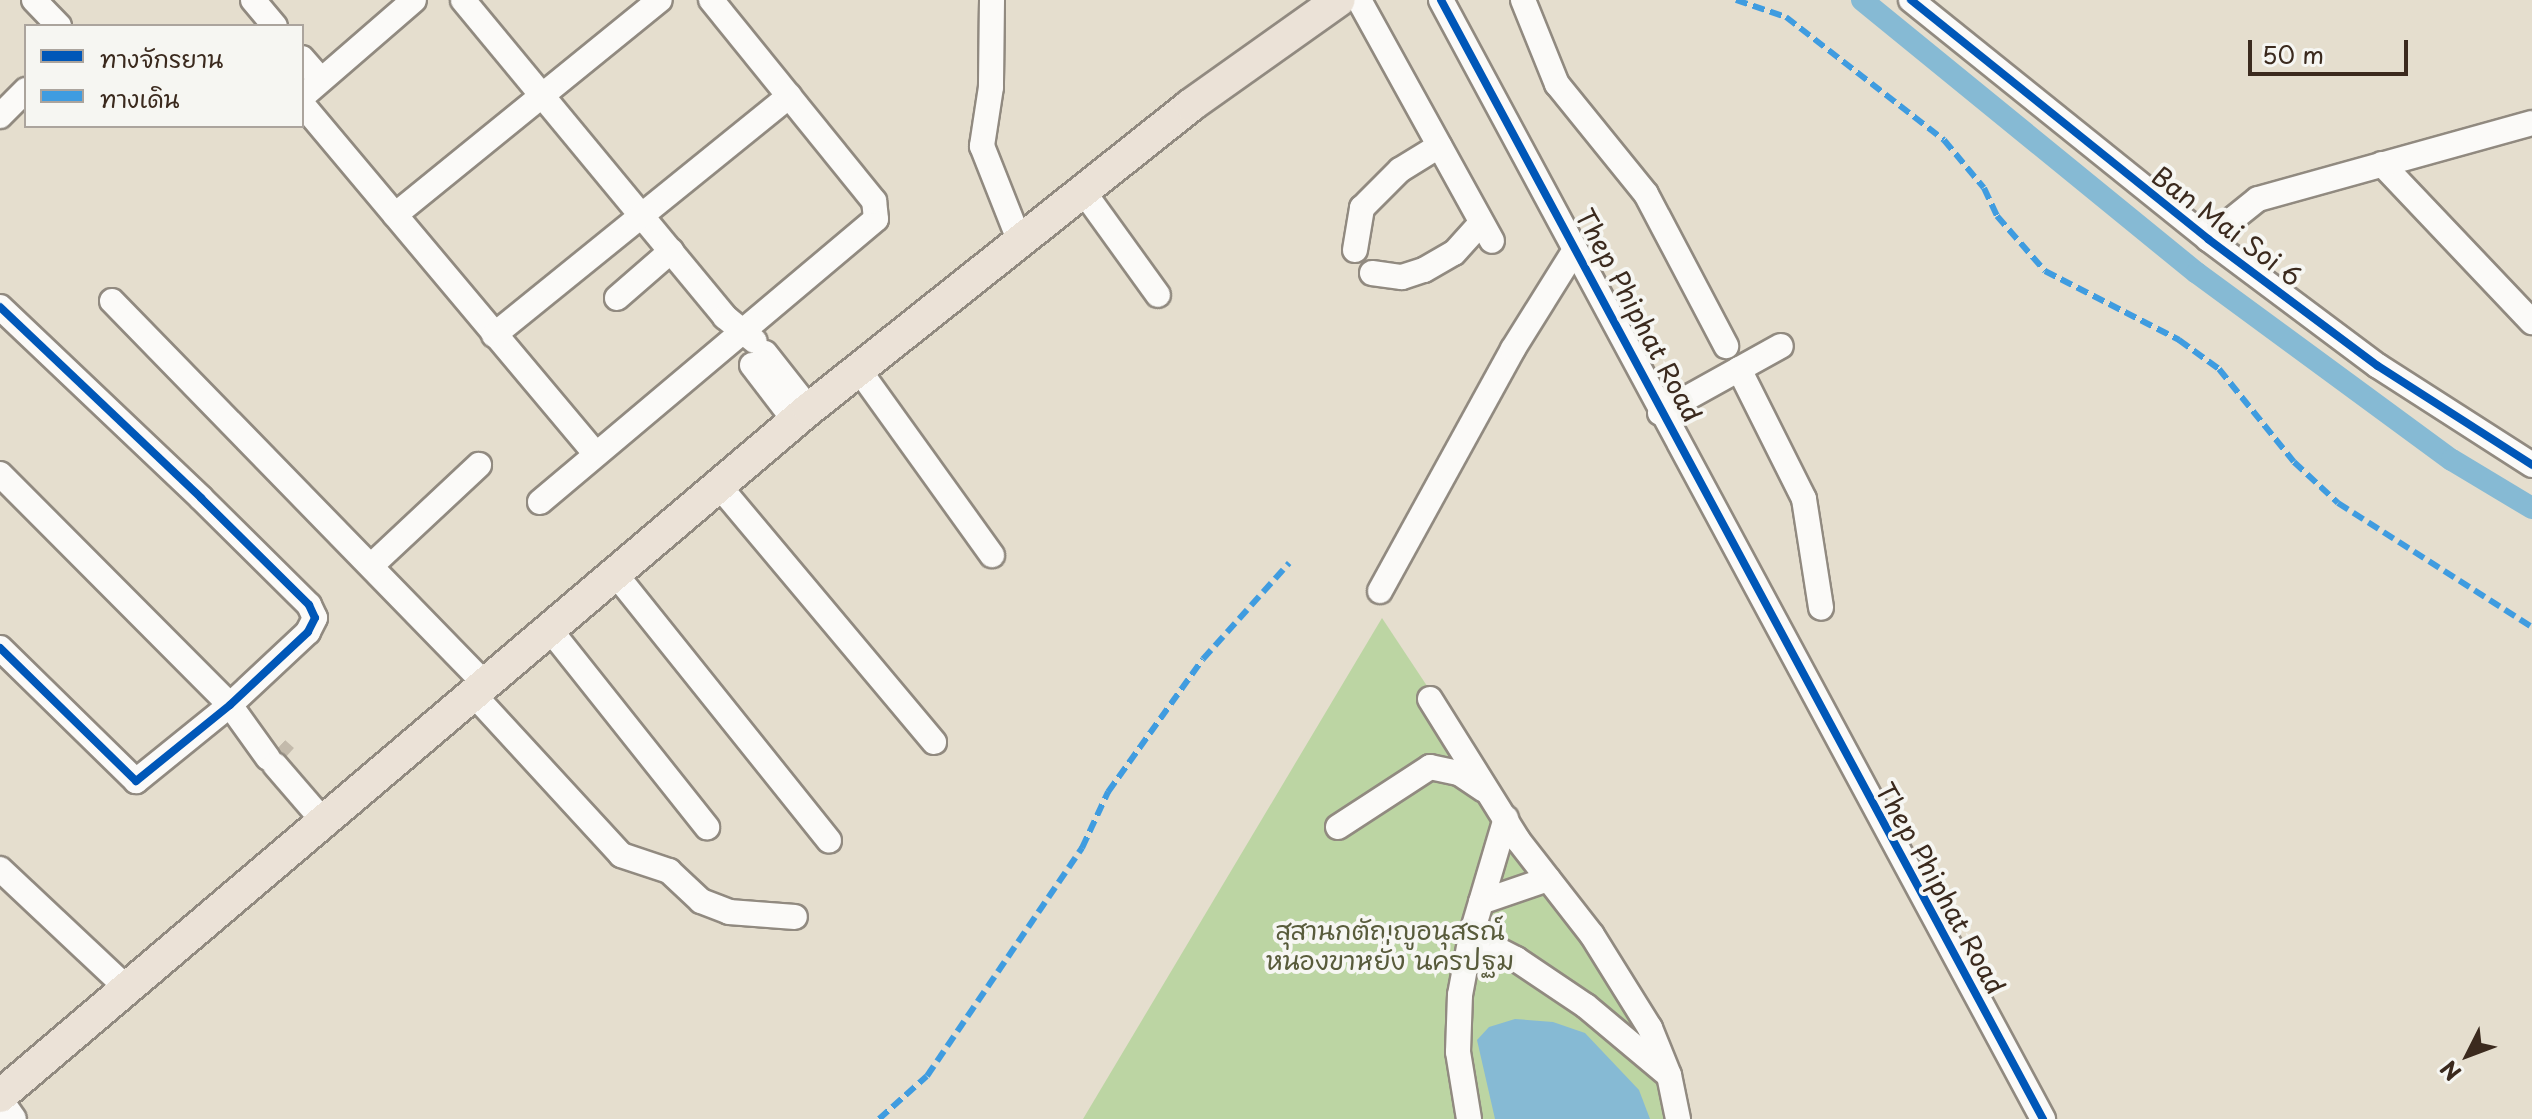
<!DOCTYPE html>
<meta charset="utf-8">
<style>
body{margin:0}
#map{position:relative;width:2532px;height:1119px;overflow:hidden;background:#e5dece;font-family:"Playpen Sans","Playpen Sans Thai",sans-serif}
div>[style]{position:absolute}
.green>*{inset:0;background:#bcd5a3}
.water>*{inset:0;background:#86bad4}
.canal>*{height:22px;margin:-11px;padding:0 11px;transform-origin:11px;border-radius:11px;background:#86bad4}
.minor-tunnel>*{height:24px;margin-top:-12px;transform-origin:0;background:repeating-linear-gradient(90deg,#c3baab 0 24px,transparent 0 36px)}
.roads{filter:drop-shadow(2px 0 #918a80) drop-shadow(-2px 0 #918a80) drop-shadow(0 2px #918a80) drop-shadow(0 -2px #918a80)}
.minor>*{height:24px;margin:-12px;padding:0 12px;transform-origin:12px;border-radius:12px;background:#fbfaf8}
.major>*{height:32px;margin:-16px;padding:0 16px;transform-origin:16px;border-radius:16px;background:#ebe2d7}
.quiet>*{height:6px;margin-top:-3px;transform-origin:0;background:repeating-linear-gradient(90deg,#3f9ce0 0 12px,transparent 0 18px)}
.cycleway>*{height:8px;margin:-4px;padding:0 4px;transform-origin:4px;border-radius:4px;background:#0057b8}
span{translate:-50% -50%;white-space:nowrap;text-align:center;line-height:1.15;-webkit-text-stroke:8px #f6f6f2;paint-order:stroke}
.street-label{font-size:26px;color:#3b2a1e}
.park-label{font-size:26px;color:#585b3b}
.legend{position:absolute;left:24px;top:24px;width:280px;height:104px;box-sizing:border-box;background:#f6f6f2;border:2px solid #aba49d;margin:0;padding:10px 14px;list-style:none;font-size:24px;color:#3b2a1e}
.legend li{display:flex;align-items:center;gap:16px;height:40px}
.legend b{width:40px;border:2px solid #aba49d}
.north{position:absolute;left:2428px;top:1015px;width:80px;height:80px;-webkit-text-stroke:6px #f6f6f2;paint-order:stroke;rotate:228deg;font-size:22px;font-weight:700;line-height:32px;text-align:center;color:#3b2a1e}
.north::after{content:'';display:block;margin:auto;width:28px;height:36px;background:#3b2a1e;clip-path:polygon(50% 0,100% 100%,50% 72%,0 100%)}
.scale{position:absolute;left:2248px;top:40px;width:160px;height:36px;box-sizing:border-box;border:4px solid #3b2a1e;border-top:0;padding-left:10px;font-size:24px;line-height:28px;white-space:nowrap;color:#3b2a1e;-webkit-text-stroke:6px #f6f6f2;paint-order:stroke}
</style>
<div id="map">
<div class="green">
<div style="clip-path:polygon(1382px 618px,1600px 947px,1648px 1034px,1667px 1102px,1665px 1119px,1083px 1119px)"></div>
</div>
<div class="water">
<div style="clip-path:polygon(1515px 1019px,1553px 1022px,1585px 1033px,1639px 1090px,1650px 1119px,1495px 1119px,1477px 1040px,1489px 1027px)"></div>
</div>
<div class="canal">
<div style="left:1862px;top:0;width:432px;rotate:39.2deg"></div>
<div style="left:2197px;top:273px;width:316px;rotate:36.3deg"></div>
<div style="left:2452px;top:460px;width:93px;rotate:31deg"></div>
</div>
<div class="minor-tunnel">
<div style="left:277px;top:749px;width:12px;rotate:42deg"></div>
</div>
<div class="roads">
<div class="minor">
<div style="left:34px;top:0;width:36px;rotate:46deg"></div>
<div style="left:253px;top:0;width:34px;rotate:50deg"></div>
<div style="left:463px;top:0;width:411px;rotate:50.4deg"></div>
<div style="left:725px;top:317px;width:38px;rotate:39deg"></div>
<div style="left:992px;top:0;width:87px;rotate:90.7deg"></div>
<div style="left:991px;top:87px;width:60px;rotate:98.7deg"></div>
<div style="left:982px;top:146px;width:103px;rotate:68.4deg"></div>
<div style="left:1359px;top:0;width:275px;rotate:61.1deg"></div>
<div style="left:1441px;top:0;width:1271px;rotate:61.72deg"></div>
<div style="left:1523px;top:0;width:91px;rotate:68deg"></div>
<div style="left:1557px;top:84px;width:141px;rotate:51deg"></div>
<div style="left:1646px;top:194px;width:172px;rotate:62.2deg"></div>
<div style="left:1911px;top:0;width:381px;rotate:38.8deg"></div>
<div style="left:2208px;top:239px;width:212px;rotate:36.8deg"></div>
<div style="left:2378px;top:366px;width:183px;rotate:32.7deg"></div>
<div style="left:302px;top:58px;width:28px;rotate:49deg"></div>
<div style="left:302px;top:97px;width:148px;rotate:-40.9deg"></div>
<div style="left:302px;top:104px;width:457px;rotate:50deg"></div>
<div style="left:0;top:116px;width:37px;rotate:-45deg"></div>
<div style="left:2382px;top:164px;width:218px;rotate:46.5deg"></div>
<div style="left:1083px;top:191px;width:128px;rotate:54.2deg"></div>
<div style="left:395px;top:215px;width:341px;rotate:-39.1deg"></div>
<div style="left:2208px;top:239px;width:64px;rotate:-38.7deg"></div>
<div style="left:2258px;top:199px;width:284px;rotate:-15.5deg"></div>
<div style="left:1355px;top:250px;width:43px;rotate:-80.5deg"></div>
<div style="left:1362px;top:208px;width:54px;rotate:-45deg"></div>
<div style="left:1400px;top:170px;width:46px;rotate:-31.6deg"></div>
<div style="left:1372px;top:273px;width:30px;rotate:8deg"></div>
<div style="left:1402px;top:277px;width:23px;rotate:-18deg"></div>
<div style="left:1424px;top:270px;width:34px;rotate:-30deg"></div>
<div style="left:1454px;top:253px;width:39px;rotate:-48deg"></div>
<div style="left:617px;top:298px;width:72px;rotate:-41deg"></div>
<div style="left:112px;top:301px;width:537px;rotate:45.75deg"></div>
<div style="left:0;top:307px;width:277px;rotate:43.5deg"></div>
<div style="left:201px;top:498px;width:152px;rotate:44.7deg"></div>
<div style="left:309px;top:605px;width:14px;rotate:65deg"></div>
<div style="left:315px;top:618px;width:16px;rotate:117deg"></div>
<div style="left:308px;top:632px;width:107px;rotate:136.9deg"></div>
<div style="left:230px;top:705px;width:121px;rotate:141deg"></div>
<div style="left:136px;top:781px;width:190px;rotate:-135.6deg"></div>
<div style="left:494px;top:335px;width:380px;rotate:-39deg"></div>
<div style="left:765px;top:353px;width:71px;rotate:51.8deg"></div>
<div style="left:752px;top:365px;width:71px;rotate:52.5deg"></div>
<div style="left:1739px;top:369px;width:145px;rotate:63.4deg"></div>
<div style="left:1804px;top:499px;width:110px;rotate:81.1deg"></div>
<div style="left:859px;top:370px;width:228px;rotate:54.3deg"></div>
<div style="left:1660px;top:413px;width:138px;rotate:-29deg"></div>
<div style="left:0;top:474px;width:326px;rotate:45.1deg"></div>
<div style="left:230px;top:705px;width:65px;rotate:54.4deg"></div>
<div style="left:720px;top:487px;width:333px;rotate:50deg"></div>
<div style="left:540px;top:502px;width:439px;rotate:-40.1deg"></div>
<div style="left:876px;top:219px;width:18px;rotate:-96deg"></div>
<div style="left:874px;top:201px;width:259px;rotate:-129deg"></div>
<div style="left:371px;top:566px;width:148px;rotate:-43.1deg"></div>
<div style="left:617px;top:576px;width:339px;rotate:51.3deg"></div>
<div style="left:1380px;top:591px;width:276px;rotate:-61.2deg"></div>
<div style="left:1513px;top:349px;width:113px;rotate:-58deg"></div>
<div style="left:551px;top:631px;width:251px;rotate:51.5deg"></div>
<div style="left:475px;top:696px;width:216px;rotate:47.4deg"></div>
<div style="left:621px;top:855px;width:51px;rotate:18.4deg"></div>
<div style="left:669px;top:871px;width:44px;rotate:43.2deg"></div>
<div style="left:701px;top:901px;width:30px;rotate:21deg"></div>
<div style="left:729px;top:912px;width:66px;rotate:4.3deg"></div>
<div style="left:1430px;top:699px;width:166px;rotate:58deg"></div>
<div style="left:1518px;top:840px;width:120px;rotate:52.1deg"></div>
<div style="left:1592px;top:935px;width:110px;rotate:58.1deg"></div>
<div style="left:1650px;top:1028px;width:51px;rotate:68deg"></div>
<div style="left:1669px;top:1075px;width:45px;rotate:78.4deg"></div>
<div style="left:275px;top:765px;width:78px;rotate:49.2deg"></div>
<div style="left:1338px;top:827px;width:110px;rotate:-33.1deg"></div>
<div style="left:1430px;top:767px;width:30px;rotate:12deg"></div>
<div style="left:1459px;top:773px;width:30px;rotate:34deg"></div>
<div style="left:0;top:869px;width:175px;rotate:43.2deg"></div>
<div style="left:1481px;top:902px;width:71px;rotate:-18.9deg"></div>
<div style="left:1471px;top:936px;width:51px;rotate:27.1deg"></div>
<div style="left:1516px;top:959px;width:84px;rotate:33.9deg"></div>
<div style="left:1586px;top:1006px;width:106px;rotate:40deg"></div>
<div style="left:0;top:1099px;width:24px;rotate:55deg"></div>
<div style="left:1469px;top:1119px;width:68px;rotate:-99.3deg"></div>
<div style="left:1458px;top:1052px;width:57px;rotate:-88deg"></div>
<div style="left:1460px;top:995px;width:60px;rotate:-79.4deg"></div>
<div style="left:1471px;top:936px;width:123px;rotate:-73.5deg"></div>
</div>
<div class="major">
<div style="left:0;top:1096px;width:1061px;rotate:-40.34deg"></div>
<div style="left:809px;top:409px;width:488px;rotate:-38.5deg"></div>
<div style="left:1191px;top:105px;width:181px;rotate:-35.4deg"></div>
</div>
</div>
<div class="quiet">
<div style="left:1736px;top:0;width:53px;rotate:18.8deg"></div>
<div style="left:1786px;top:17px;width:200px;rotate:37.9deg"></div>
<div style="left:1944px;top:140px;width:62px;rotate:50.2deg"></div>
<div style="left:1984px;top:188px;width:31px;rotate:65deg"></div>
<div style="left:1997px;top:216px;width:73px;rotate:48.9deg"></div>
<div style="left:2045px;top:271px;width:151px;rotate:27.2deg"></div>
<div style="left:2179px;top:340px;width:49px;rotate:35.9deg"></div>
<div style="left:2219px;top:369px;width:119px;rotate:51.1deg"></div>
<div style="left:2294px;top:462px;width:60px;rotate:43deg"></div>
<div style="left:2338px;top:503px;width:230px;rotate:32.6deg"></div>
<div style="left:879px;top:1119px;width:64px;rotate:-41.9deg"></div>
<div style="left:927px;top:1076px;width:276px;rotate:-55.8deg"></div>
<div style="left:1082px;top:848px;width:62px;rotate:-65.1deg"></div>
<div style="left:1108px;top:792px;width:163px;rotate:-54.5deg"></div>
<div style="left:1203px;top:659px;width:129px;rotate:-48.1deg"></div>
</div>
<div class="cycleway">
<div style="left:1441px;top:0;width:1271px;rotate:61.72deg"></div>
<div style="left:1911px;top:0;width:381px;rotate:38.8deg"></div>
<div style="left:2208px;top:239px;width:212px;rotate:36.8deg"></div>
<div style="left:2378px;top:366px;width:183px;rotate:32.7deg"></div>
<div style="left:0;top:307px;width:277px;rotate:43.5deg"></div>
<div style="left:201px;top:498px;width:152px;rotate:44.7deg"></div>
<div style="left:309px;top:605px;width:14px;rotate:65deg"></div>
<div style="left:315px;top:618px;width:16px;rotate:117deg"></div>
<div style="left:308px;top:632px;width:107px;rotate:136.9deg"></div>
<div style="left:230px;top:705px;width:121px;rotate:141deg"></div>
<div style="left:136px;top:781px;width:190px;rotate:-135.6deg"></div>
</div>
<div class="street-label">
<span style="left:2227px;top:226px;rotate:37deg">Ban Mai Soi 6</span>
<span style="left:1639px;top:315px;rotate:62deg">Thep Phiphat Road</span>
<span style="left:1941px;top:888px;rotate:61deg">Thep Phiphat Road</span>
</div>
<div class="park-label">
<span style="left:1390px;top:945px">สุสานกตัญญูอนุสรณ์<br>หนองขาหยั่ง นครปฐม</span>
</div>
<ul class="legend">
<li><b style="height:10px;background:#0057b8"></b>ทางจักรยาน</li>
<li><b style="height:10px;background:#3f9ce0"></b>ทางเดิน</li>
</ul>
<div class="north">N</div>
<div class="scale">50 m</div>
</div>
